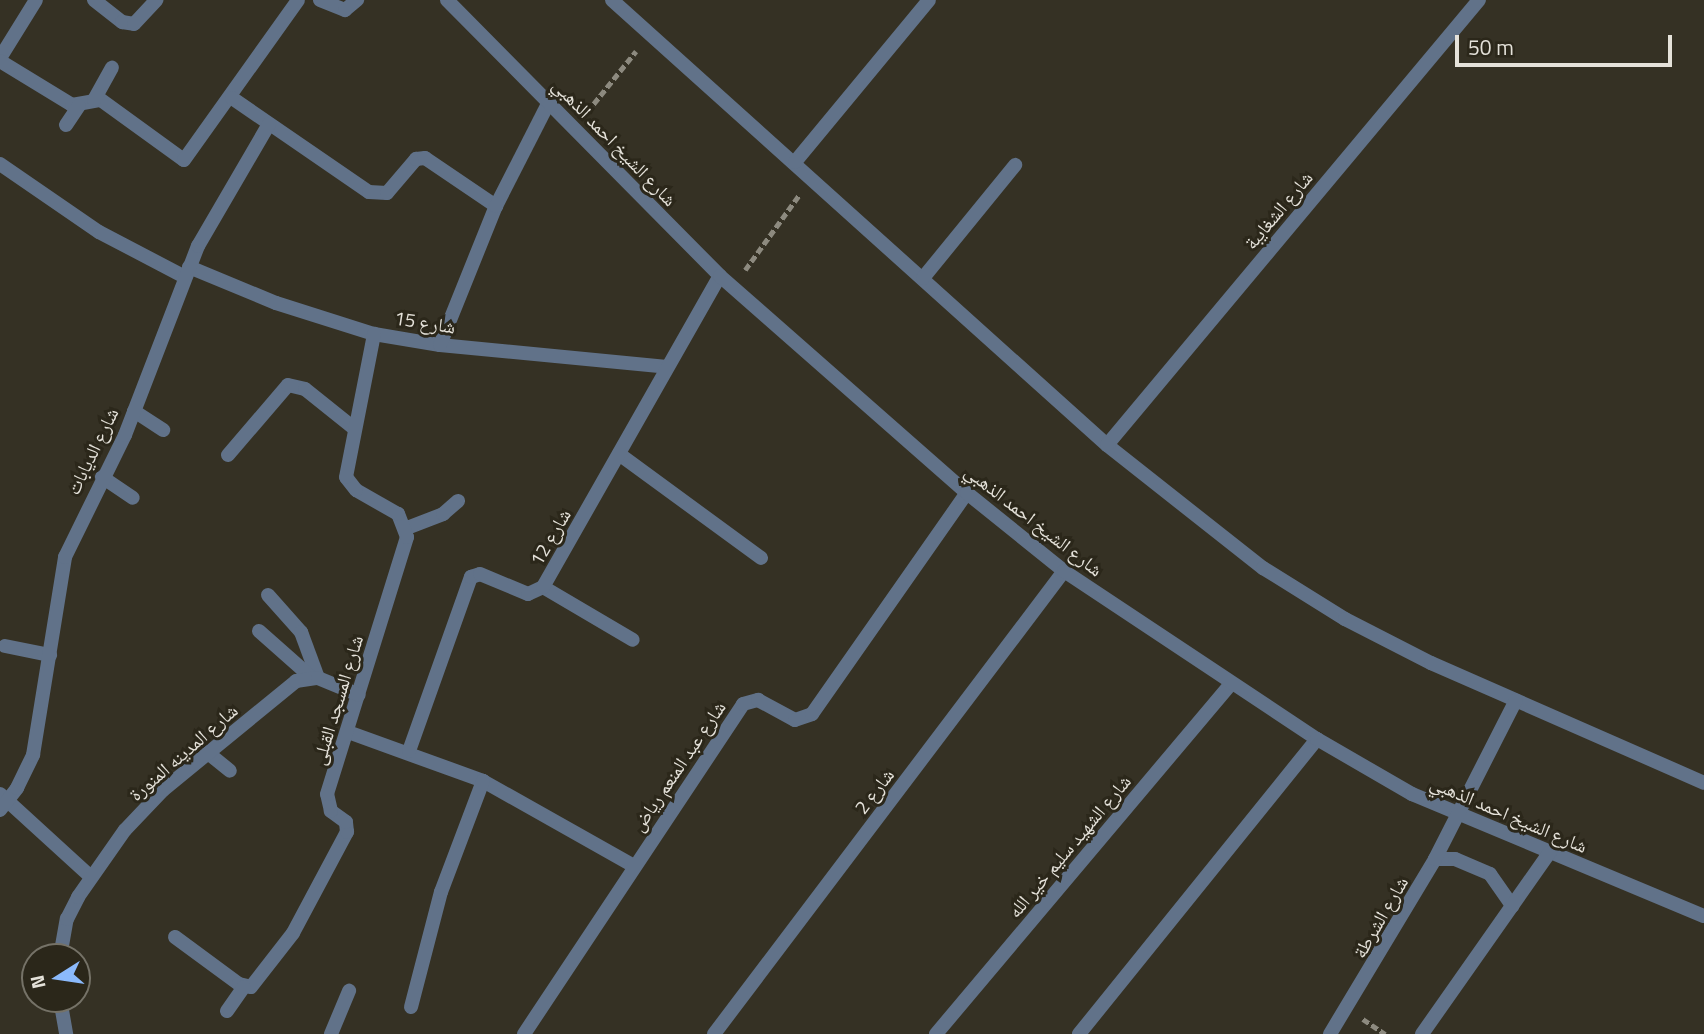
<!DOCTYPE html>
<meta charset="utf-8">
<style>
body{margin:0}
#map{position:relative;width:1704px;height:1034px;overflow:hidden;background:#353124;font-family:"Titillium Web","Noto Naskh Arabic",sans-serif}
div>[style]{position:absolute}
.path>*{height:4.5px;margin-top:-2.25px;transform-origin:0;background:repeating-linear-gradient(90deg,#8d8a7f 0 7px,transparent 0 10.5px)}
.minor>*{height:14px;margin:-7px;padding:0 7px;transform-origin:7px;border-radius:7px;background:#617289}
.tertiary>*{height:14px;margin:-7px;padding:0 7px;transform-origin:7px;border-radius:7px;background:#617289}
span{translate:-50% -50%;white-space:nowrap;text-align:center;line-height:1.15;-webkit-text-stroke:6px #2b271a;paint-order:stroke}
.street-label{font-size:19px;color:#e5e2da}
.north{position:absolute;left:21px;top:943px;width:70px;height:70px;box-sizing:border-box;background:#2b271a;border:2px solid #757267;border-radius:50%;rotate:258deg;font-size:19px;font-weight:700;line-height:28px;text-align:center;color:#e5e2da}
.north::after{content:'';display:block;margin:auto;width:24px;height:32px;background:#8bbafc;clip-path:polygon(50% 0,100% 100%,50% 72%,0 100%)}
.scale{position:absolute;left:1455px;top:35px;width:217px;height:32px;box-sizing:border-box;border:4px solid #e5e2da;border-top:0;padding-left:9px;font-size:21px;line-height:24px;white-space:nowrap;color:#e5e2da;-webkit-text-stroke:5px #2b271a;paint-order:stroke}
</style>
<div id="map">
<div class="path">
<div style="left:587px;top:112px;width:78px;rotate:-51.2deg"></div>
<div style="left:745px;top:270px;width:92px;rotate:-54.2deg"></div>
<div style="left:1363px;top:1019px;width:27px;rotate:34deg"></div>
</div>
<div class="minor">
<div style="left:94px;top:0;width:36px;rotate:38deg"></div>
<div style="left:122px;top:22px;width:12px;rotate:9deg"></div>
<div style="left:134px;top:24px;width:33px;rotate:-47deg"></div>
<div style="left:320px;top:0;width:27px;rotate:22deg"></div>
<div style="left:345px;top:10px;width:16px;rotate:-40deg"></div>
<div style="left:612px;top:0;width:666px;rotate:41.96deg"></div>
<div style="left:1107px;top:445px;width:199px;rotate:38.3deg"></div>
<div style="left:1263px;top:568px;width:97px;rotate:31.9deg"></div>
<div style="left:1345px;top:619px;width:97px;rotate:27.1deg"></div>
<div style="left:1431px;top:663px;width:298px;rotate:23.7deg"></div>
<div style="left:0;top:58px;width:68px;rotate:-58.2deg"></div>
<div style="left:0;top:61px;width:84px;rotate:31.4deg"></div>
<div style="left:72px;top:105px;width:29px;rotate:-10deg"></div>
<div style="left:101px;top:100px;width:102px;rotate:35.9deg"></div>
<div style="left:184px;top:160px;width:196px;rotate:-54.5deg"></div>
<div style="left:232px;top:98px;width:166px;rotate:34.5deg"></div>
<div style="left:369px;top:192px;width:18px;rotate:3deg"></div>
<div style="left:387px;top:193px;width:45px;rotate:-49.5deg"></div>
<div style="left:416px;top:159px;width:9px;rotate:-6deg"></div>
<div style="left:425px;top:158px;width:86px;rotate:34.1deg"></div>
<div style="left:94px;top:100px;width:37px;rotate:-61deg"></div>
<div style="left:66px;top:125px;width:23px;rotate:-56deg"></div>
<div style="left:795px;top:162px;width:210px;rotate:-50.4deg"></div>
<div style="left:0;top:164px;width:120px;rotate:34.5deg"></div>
<div style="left:99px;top:232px;width:97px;rotate:27.6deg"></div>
<div style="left:189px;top:267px;width:94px;rotate:22.5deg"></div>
<div style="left:276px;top:303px;width:103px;rotate:17.6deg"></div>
<div style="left:374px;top:334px;width:67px;rotate:9.5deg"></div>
<div style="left:440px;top:345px;width:228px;rotate:5.5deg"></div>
<div style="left:923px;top:278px;width:146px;rotate:-50.8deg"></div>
<div style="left:440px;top:345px;width:150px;rotate:-68.1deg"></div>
<div style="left:496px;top:206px;width:117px;rotate:-63deg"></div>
<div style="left:134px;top:411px;width:35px;rotate:33deg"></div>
<div style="left:1107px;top:445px;width:580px;rotate:-50.11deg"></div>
<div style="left:619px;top:454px;width:176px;rotate:36.2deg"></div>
<div style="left:228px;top:455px;width:92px;rotate:-49.4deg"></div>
<div style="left:288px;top:385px;width:17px;rotate:13deg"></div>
<div style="left:305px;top:389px;width:64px;rotate:38.7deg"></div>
<div style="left:102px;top:477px;width:37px;rotate:34deg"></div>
<div style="left:407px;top:528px;width:39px;rotate:-21deg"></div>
<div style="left:443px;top:514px;width:20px;rotate:-41deg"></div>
<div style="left:543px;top:587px;width:104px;rotate:30.5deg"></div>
<div style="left:268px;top:595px;width:50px;rotate:48.3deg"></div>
<div style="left:301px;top:632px;width:49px;rotate:69.7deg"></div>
<div style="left:259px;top:631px;width:69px;rotate:41.5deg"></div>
<div style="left:5px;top:646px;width:46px;rotate:11.3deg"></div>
<div style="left:348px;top:732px;width:144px;rotate:19.9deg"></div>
<div style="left:483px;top:781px;width:173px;rotate:29.4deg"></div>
<div style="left:409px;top:751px;width:185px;rotate:-70.4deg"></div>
<div style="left:471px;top:577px;width:9px;rotate:-18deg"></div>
<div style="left:480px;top:574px;width:52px;rotate:22.6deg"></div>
<div style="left:528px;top:594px;width:17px;rotate:-25deg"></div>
<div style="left:543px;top:587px;width:358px;rotate:-60.4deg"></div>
<div style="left:208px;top:753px;width:28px;rotate:39deg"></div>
<div style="left:0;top:794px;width:123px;rotate:42.4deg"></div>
<div style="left:0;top:810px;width:28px;rotate:-52deg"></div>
<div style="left:17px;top:788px;width:37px;rotate:-64deg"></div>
<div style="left:33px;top:755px;width:201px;rotate:-80.8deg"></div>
<div style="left:65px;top:557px;width:136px;rotate:-63.8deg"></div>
<div style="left:125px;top:435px;width:203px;rotate:-68.9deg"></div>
<div style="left:198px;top:246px;width:141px;rotate:-59.8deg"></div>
<div style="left:175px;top:937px;width:79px;rotate:36.3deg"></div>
<div style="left:239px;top:984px;width:12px;rotate:14deg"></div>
<div style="left:251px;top:987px;width:68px;rotate:-52.1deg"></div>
<div style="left:293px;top:933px;width:115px;rotate:-61.9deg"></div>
<div style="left:347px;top:832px;width:10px;rotate:-96deg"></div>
<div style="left:346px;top:822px;width:19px;rotate:-144deg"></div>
<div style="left:331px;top:811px;width:17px;rotate:-103deg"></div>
<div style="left:327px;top:794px;width:269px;rotate:-72.7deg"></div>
<div style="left:407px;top:537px;width:25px;rotate:-111deg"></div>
<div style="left:398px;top:514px;width:48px;rotate:-150.3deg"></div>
<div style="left:356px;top:490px;width:16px;rotate:-128deg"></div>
<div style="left:346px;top:477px;width:146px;rotate:-78.9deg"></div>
<div style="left:60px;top:957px;width:39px;rotate:-80deg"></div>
<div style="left:67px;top:919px;width:25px;rotate:-63deg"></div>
<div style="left:78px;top:897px;width:82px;rotate:-55deg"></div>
<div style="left:125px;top:830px;width:55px;rotate:-46.5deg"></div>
<div style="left:163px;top:790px;width:172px;rotate:-39.3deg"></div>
<div style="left:296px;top:681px;width:22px;rotate:-8deg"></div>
<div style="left:318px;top:678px;width:44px;rotate:22.5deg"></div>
<div style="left:60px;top:999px;width:36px;rotate:80deg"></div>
<div style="left:411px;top:1007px;width:119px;rotate:-75.4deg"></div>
<div style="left:441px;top:892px;width:119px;rotate:-69.3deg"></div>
<div style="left:227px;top:1011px;width:29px;rotate:-55deg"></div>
<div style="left:331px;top:1034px;width:47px;rotate:-67.3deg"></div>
<div style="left:524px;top:1034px;width:396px;rotate:-56.4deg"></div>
<div style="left:743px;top:704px;width:16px;rotate:-15deg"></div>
<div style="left:758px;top:700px;width:42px;rotate:28.4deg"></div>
<div style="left:795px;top:720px;width:18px;rotate:-19deg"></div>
<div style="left:812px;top:714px;width:270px;rotate:-55deg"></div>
<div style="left:714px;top:1034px;width:580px;rotate:-52.91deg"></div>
<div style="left:936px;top:1034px;width:458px;rotate:-49.9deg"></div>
<div style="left:1079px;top:1034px;width:379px;rotate:-51.1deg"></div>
</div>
<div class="tertiary">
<div style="left:447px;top:0;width:388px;rotate:45.3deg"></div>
<div style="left:720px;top:276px;width:329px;rotate:41.3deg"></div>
<div style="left:967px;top:493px;width:124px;rotate:38.8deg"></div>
<div style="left:1064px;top:571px;width:304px;rotate:33.6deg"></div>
<div style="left:1317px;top:739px;width:110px;rotate:30.1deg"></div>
<div style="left:1412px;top:794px;width:316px;rotate:22.7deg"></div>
<div style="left:1435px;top:859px;width:20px"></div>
<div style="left:1455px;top:859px;width:38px;rotate:23deg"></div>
<div style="left:1490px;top:874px;width:39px;rotate:55deg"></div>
<div style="left:1330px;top:1034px;width:204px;rotate:-59deg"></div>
<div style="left:1435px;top:859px;width:178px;rotate:-63deg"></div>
<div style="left:1422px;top:1034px;width:223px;rotate:-54.9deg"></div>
</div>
<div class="street-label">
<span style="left:615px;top:142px;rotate:46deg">شارع الشيخ احمد الذهبي</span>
<span style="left:1278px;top:210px;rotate:-50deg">شارع الشغايبة</span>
<span style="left:425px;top:322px;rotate:9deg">شارع 15</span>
<span style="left:92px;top:451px;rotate:-64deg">شارع الديابات</span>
<span style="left:1034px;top:520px;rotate:38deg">شارع الشيخ احمد الذهبي</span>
<span style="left:550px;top:537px;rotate:-60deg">شارع 12</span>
<span style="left:337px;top:700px;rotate:-73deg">شارع المسجد القبلى</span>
<span style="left:183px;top:752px;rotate:-41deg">شارع المدينه المنورة</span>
<span style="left:678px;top:766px;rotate:-56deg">شارع عبد المنعم رياض</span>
<span style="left:874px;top:791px;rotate:-53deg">شارع 2</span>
<span style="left:1509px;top:814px;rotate:23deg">شارع الشيخ احمد الذهبي</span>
<span style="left:1069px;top:846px;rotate:-50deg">شارع الشهيد سليم خير الله</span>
<span style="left:1380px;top:917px;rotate:-60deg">شارع الشرطة</span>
</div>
<div class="north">N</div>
<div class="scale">50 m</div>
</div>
